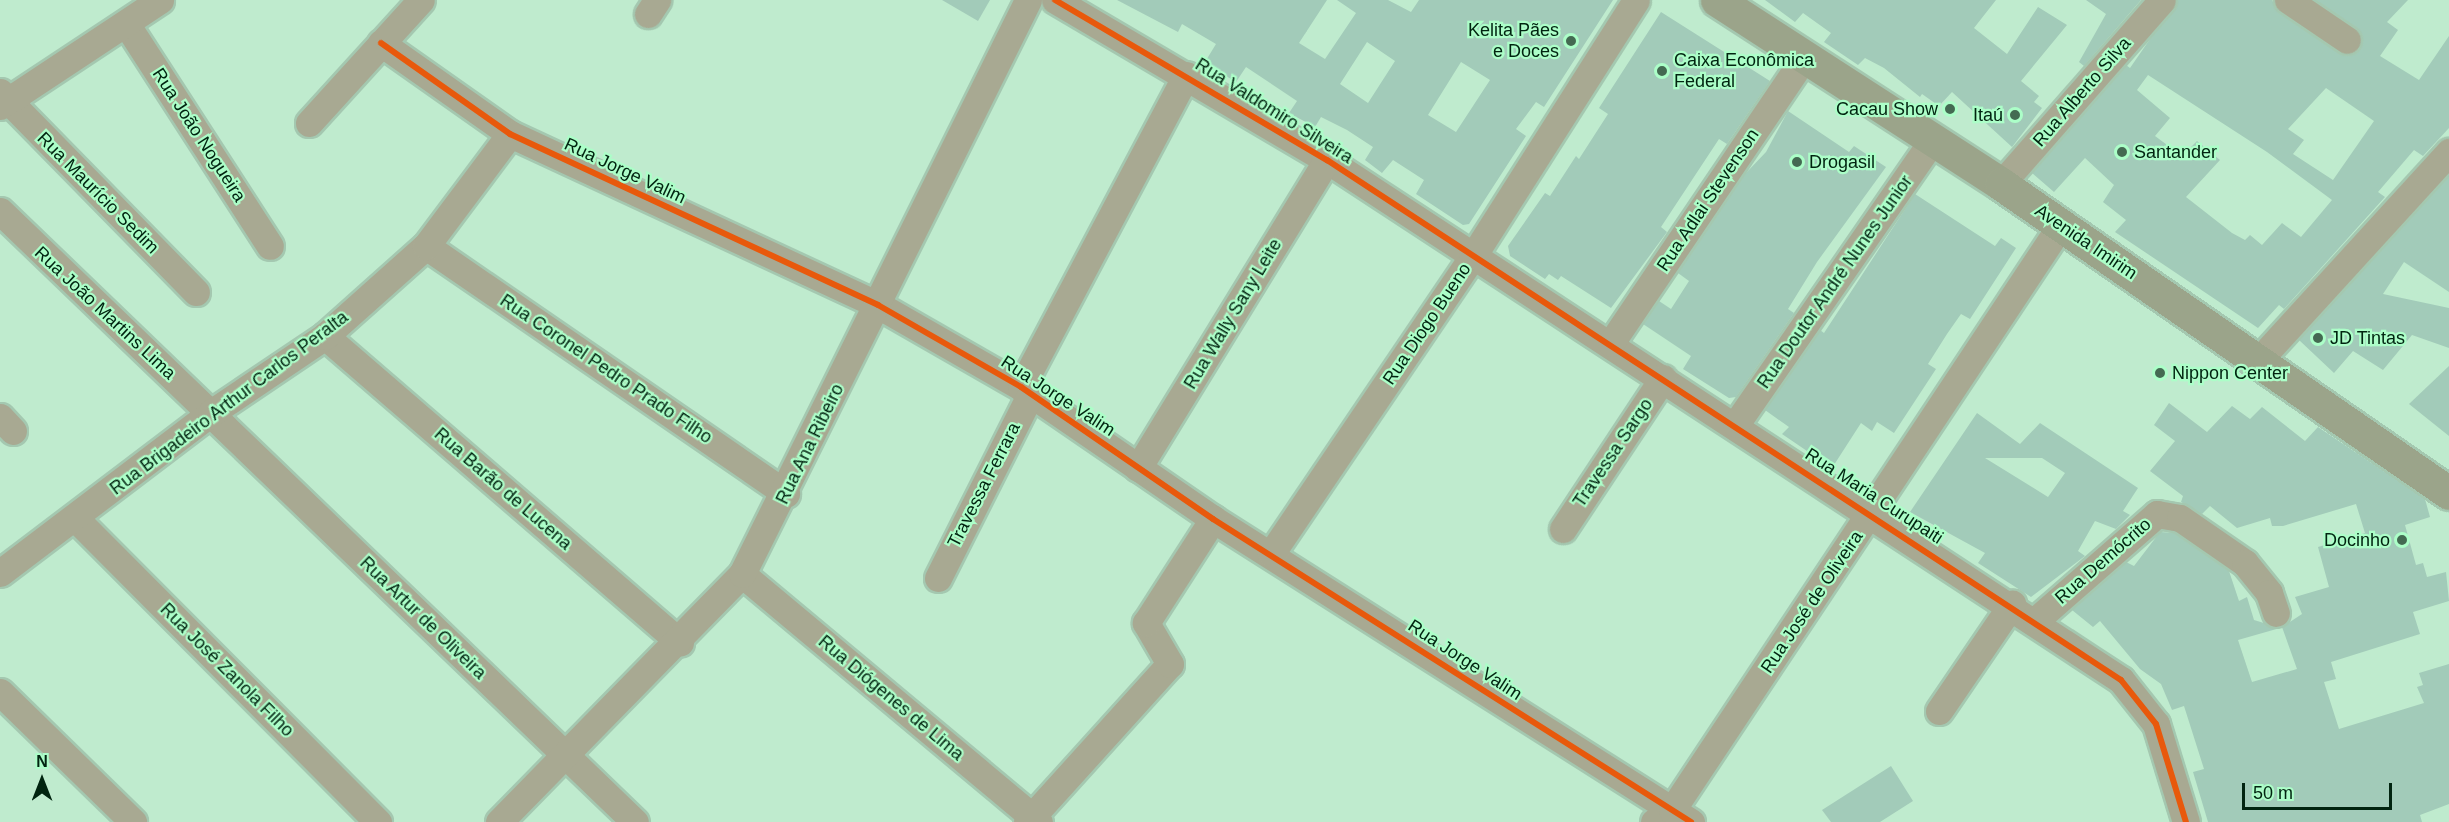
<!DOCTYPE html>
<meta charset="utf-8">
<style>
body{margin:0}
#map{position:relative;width:2449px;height:822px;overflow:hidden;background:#bfebce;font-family:Helvetica,sans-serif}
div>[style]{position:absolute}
.building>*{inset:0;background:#a2cbb9}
.roads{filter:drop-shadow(2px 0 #a4c8b0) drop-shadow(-2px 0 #a4c8b0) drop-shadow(0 2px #a4c8b0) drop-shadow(0 -2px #a4c8b0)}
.minor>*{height:27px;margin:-13.5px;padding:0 13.5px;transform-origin:13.5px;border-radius:13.5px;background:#a8a992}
.major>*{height:33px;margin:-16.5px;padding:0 16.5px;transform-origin:16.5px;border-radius:16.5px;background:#9ba48a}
.cycleway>*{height:6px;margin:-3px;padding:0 3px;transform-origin:3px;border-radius:3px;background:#e8590c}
.dots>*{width:16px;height:16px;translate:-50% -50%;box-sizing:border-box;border:3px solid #acfec8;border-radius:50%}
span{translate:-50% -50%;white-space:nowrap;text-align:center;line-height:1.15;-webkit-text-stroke:4.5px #acfec8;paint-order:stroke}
.poi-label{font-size:18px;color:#012410}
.right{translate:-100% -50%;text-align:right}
.left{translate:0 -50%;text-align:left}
.street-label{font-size:18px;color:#012410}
.north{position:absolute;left:12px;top:750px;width:60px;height:60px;-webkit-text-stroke:4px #acfec8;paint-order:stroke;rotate:0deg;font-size:16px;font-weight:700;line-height:24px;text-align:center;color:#012410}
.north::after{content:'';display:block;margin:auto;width:21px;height:27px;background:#012410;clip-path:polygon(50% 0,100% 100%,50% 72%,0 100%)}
.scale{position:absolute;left:2242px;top:783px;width:150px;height:27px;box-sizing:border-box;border:3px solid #012410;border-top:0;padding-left:8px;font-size:18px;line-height:21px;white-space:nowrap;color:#012410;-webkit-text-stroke:4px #acfec8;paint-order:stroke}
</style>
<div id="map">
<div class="building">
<div style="clip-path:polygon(942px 0,990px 0,978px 21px)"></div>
<div style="clip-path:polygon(evenodd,1117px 0,1327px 0,1299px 43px,1325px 59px,1356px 13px,1337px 0,1388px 0,1411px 12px,1419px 0,1613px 0,1544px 107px,1536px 102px,1516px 129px,1526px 136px,1469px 224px,1463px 225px,1416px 194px,1424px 180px,1393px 160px,1382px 173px,1365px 160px,1373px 147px,1347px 130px,1321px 117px,1315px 127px,1289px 113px,1297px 101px,1246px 67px,1236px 82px,1211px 67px,1205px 62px,1216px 44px,1182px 24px,1178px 32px,1117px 0,1367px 42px,1395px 61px,1368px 103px,1340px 84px,1367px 42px,1117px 0,1461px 62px,1490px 80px,1456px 132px,1428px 115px,1461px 62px)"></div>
<div style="clip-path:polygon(1765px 0,1996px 0,1974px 28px,2007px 54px,2038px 7px,2067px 25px,2021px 81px,2039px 96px,2034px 102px,2042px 108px,2012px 147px,1952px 92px,1939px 106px,1922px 94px,1920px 97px,1884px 68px,1865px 58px,1858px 65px,1824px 42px,1831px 33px,1803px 13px,1795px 22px)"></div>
<div style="clip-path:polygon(2086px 0,2141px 0,2084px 66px,2079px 62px,2106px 14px)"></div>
<div style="clip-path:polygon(evenodd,2177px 0,2272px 0,2279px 13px,2346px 56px,2360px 48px,2361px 33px,2316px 0,2408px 0,2387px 22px,2398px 30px,2380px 56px,2419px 80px,2449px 36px,2449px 128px,2423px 156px,2414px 150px,2378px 192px,2385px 197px,2284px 309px,2279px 305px,2258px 328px,2115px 232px,2126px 220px,2103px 202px,2114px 185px,2085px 158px,2054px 192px,2032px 173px,2126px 65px,2130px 68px,2177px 0,2148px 75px,2267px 152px,2332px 200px,2301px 237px,2282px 223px,2262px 245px,2250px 235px,2245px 240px,2232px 233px,2186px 197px,2220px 160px,2197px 141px,2182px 156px,2155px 136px,2170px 118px,2137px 90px,2148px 75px,2177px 0,2326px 88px,2374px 121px,2333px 180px,2293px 154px,2304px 140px,2288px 129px,2326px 88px)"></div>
<div style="clip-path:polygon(1661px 12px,1770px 81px,1727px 144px,1719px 139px,1661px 227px,1667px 232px,1611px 308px,1561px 276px,1558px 280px,1549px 274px,1545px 279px,1510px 256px,1508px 246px,1545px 193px,1550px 196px,1576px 156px,1579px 159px,1608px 114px,1599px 108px)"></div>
<div style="clip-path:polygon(1788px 111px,1849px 152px,1854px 146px,1886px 167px,1817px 262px,1788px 309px,1794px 313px,1736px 397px,1729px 398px,1683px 369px,1691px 356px,1643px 324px,1659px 301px,1671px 309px,1689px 281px,1678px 273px,1745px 174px,1766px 152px)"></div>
<div style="clip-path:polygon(2449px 175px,2449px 292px,2404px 262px,2383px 294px,2449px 308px,2449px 348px,2412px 335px,2383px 370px,2353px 351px,2334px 373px,2299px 340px)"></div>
<div style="clip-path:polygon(1915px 194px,1995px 246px,2001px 238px,2016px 248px,1970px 319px,1961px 314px,1947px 334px,1928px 364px,1936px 369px,1894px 433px,1877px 422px,1872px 431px,1861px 423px,1832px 468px,1782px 434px,1789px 427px,1765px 410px,1820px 330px,1824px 333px)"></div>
<div style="clip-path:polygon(2449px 366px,2449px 436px,2409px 404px)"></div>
<div style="clip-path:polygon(2169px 403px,2207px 432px,2232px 406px,2250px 419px,2262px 407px,2305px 441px,2318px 427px,2425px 499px,2430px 517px,2405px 525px,2416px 565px,2423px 563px,2427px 577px,2446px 572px,2449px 601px,2413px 612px,2420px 634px,2331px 662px,2336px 679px,2324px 682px,2339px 729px,2424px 703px,2417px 687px,2423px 685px,2419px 673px,2449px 664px,2449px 804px,2420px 815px,2422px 822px,2208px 822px,2193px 772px,2204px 769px,2184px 706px,2172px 710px,2161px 684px,2140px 669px,2100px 621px,2093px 627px,2072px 610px,2126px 562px,2134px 566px,2160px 532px,2174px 533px,2229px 571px,2239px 601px,2247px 597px,2254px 620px,2280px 628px,2238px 640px,2252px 682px,2297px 669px,2282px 627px,2302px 614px,2295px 597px,2329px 587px,2318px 547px,2365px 533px,2356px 504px,2283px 526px,2272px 526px,2270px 518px,2237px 528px,2210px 506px,2202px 514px,2181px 502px,2183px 496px,2150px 471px,2175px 441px,2154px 425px)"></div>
<div style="clip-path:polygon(evenodd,1977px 413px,2020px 444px,2040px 423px,2138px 488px,2123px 511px,2130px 515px,2116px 529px,2095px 521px,2078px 551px,2085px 556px,2031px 597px,1978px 563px,1985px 553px,1910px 512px,1977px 413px,1985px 458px,2042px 458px,2065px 473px,2048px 497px,1985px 458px)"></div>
<div style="clip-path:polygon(1891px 766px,1913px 801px,1880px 822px,1831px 822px,1822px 810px)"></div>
</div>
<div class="roads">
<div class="minor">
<div style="left:1055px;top:0;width:316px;rotate:30.5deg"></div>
<div style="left:1327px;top:160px;width:949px;rotate:33.22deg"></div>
<div style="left:2121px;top:680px;width:56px;rotate:51.5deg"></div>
<div style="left:2156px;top:724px;width:102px;rotate:73deg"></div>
<div style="left:2288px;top:0;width:71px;rotate:34.1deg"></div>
<div style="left:648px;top:14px;width:17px;rotate:-57deg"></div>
<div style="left:127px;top:25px;width:263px;rotate:57.1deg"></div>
<div style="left:381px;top:43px;width:158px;rotate:35.2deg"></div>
<div style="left:510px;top:134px;width:406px;rotate:24.9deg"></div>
<div style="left:878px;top:305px;width:165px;rotate:29.8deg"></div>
<div style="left:1021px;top:387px;width:233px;rotate:34.5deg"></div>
<div style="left:1213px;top:519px;width:566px;rotate:32.37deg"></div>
<div style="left:0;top:92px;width:280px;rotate:45.6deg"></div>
<div style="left:0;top:106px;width:192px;rotate:-33.5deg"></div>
<div style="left:309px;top:123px;width:166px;rotate:-47.7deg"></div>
<div style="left:2001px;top:184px;width:244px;rotate:-48.8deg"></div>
<div style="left:0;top:211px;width:881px;rotate:43.9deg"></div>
<div style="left:426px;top:246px;width:437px;rotate:34.5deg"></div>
<div style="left:325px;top:336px;width:469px;rotate:40.8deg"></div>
<div style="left:1611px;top:343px;width:346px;rotate:-55.9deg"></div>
<div style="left:2259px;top:360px;width:282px;rotate:-47.6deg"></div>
<div style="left:1021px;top:387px;width:353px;rotate:-62.1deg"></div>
<div style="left:0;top:417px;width:19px;rotate:47deg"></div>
<div style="left:1736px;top:424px;width:346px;rotate:-55.3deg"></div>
<div style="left:1138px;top:468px;width:361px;rotate:-58.5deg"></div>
<div style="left:76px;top:519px;width:428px;rotate:45.1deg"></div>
<div style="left:1563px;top:529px;width:181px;rotate:-56.5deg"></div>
<div style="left:1271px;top:554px;width:360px;rotate:-55.9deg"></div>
<div style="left:1473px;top:256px;width:303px;rotate:-57.5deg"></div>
<div style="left:0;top:573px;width:265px;rotate:-37.2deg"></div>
<div style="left:211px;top:413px;width:138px;rotate:-34deg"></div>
<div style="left:325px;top:336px;width:135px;rotate:-41.7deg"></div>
<div style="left:426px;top:246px;width:140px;rotate:-53.1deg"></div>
<div style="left:742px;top:574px;width:387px;rotate:39.9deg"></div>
<div style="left:938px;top:578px;width:207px;rotate:-63.3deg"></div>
<div style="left:2036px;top:620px;width:161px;rotate:-41.2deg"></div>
<div style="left:2157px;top:514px;width:23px;rotate:10deg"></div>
<div style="left:2180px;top:518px;width:79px;rotate:34.7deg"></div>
<div style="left:2245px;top:563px;width:38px;rotate:51deg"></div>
<div style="left:2269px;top:593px;width:21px;rotate:71deg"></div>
<div style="left:0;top:692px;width:186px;rotate:44.3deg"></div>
<div style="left:1939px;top:711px;width:130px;rotate:-55.7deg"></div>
<div style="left:499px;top:822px;width:347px;rotate:-45.6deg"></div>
<div style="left:742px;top:574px;width:641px;rotate:-63.51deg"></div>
<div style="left:1027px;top:822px;width:213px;rotate:-47.9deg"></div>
<div style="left:1170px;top:664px;width:48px;rotate:-120.3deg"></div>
<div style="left:1146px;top:623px;width:124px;rotate:-57.2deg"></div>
<div style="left:1654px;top:822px;width:22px;rotate:-34deg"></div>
<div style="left:1672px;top:810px;width:703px;rotate:-56.38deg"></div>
</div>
<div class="major">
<div style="left:1717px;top:0;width:338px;rotate:32.9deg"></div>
<div style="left:2001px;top:184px;width:544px;rotate:34.6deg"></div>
</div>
</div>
<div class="cycleway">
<div style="left:1055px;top:0;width:316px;rotate:30.5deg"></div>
<div style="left:1327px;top:160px;width:949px;rotate:33.22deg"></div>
<div style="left:2121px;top:680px;width:56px;rotate:51.5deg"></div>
<div style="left:2156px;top:724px;width:102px;rotate:73deg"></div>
<div style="left:381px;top:43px;width:158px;rotate:35.2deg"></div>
<div style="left:510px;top:134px;width:406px;rotate:24.9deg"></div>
<div style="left:878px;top:305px;width:165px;rotate:29.8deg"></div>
<div style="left:1021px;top:387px;width:233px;rotate:34.5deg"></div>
<div style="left:1213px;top:519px;width:566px;rotate:32.37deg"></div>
</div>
<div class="dots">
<div style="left:1571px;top:41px;background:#446a52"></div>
<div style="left:1662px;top:71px;background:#446a52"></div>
<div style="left:1950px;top:109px;background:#446a52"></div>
<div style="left:2015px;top:115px;background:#446a52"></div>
<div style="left:2122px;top:152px;background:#446a52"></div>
<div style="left:1797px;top:162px;background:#446a52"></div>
<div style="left:2318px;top:338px;background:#446a52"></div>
<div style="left:2160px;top:373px;background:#446a52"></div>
<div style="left:2402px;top:540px;background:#446a52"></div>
</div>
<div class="poi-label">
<span class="right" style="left:1559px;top:41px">Kelita Pães<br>e Doces</span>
<span class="left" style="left:1674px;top:71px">Caixa Econômica<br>Federal</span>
<span class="right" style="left:1938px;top:109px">Cacau Show</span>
<span class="right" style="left:2003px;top:115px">Itaú</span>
<span class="left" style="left:2134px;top:152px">Santander</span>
<span class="left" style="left:1809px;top:162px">Drogasil</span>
<span class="left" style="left:2330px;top:338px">JD Tintas</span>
<span class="left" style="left:2172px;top:373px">Nippon Center</span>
<span class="right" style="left:2390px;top:540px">Docinho</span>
</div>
<div class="street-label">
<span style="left:2082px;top:92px;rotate:-49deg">Rua Alberto Silva</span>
<span style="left:1274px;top:111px;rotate:32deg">Rua Valdomiro Silveira</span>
<span style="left:199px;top:135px;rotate:57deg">Rua João Nogueira</span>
<span style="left:625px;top:171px;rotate:25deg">Rua Jorge Valim</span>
<span style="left:98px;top:193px;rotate:45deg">Rua Maurício Sedim</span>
<span style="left:1708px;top:200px;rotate:-56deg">Rua Adlai Stevenson</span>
<span style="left:2086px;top:242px;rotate:34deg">Avenida Imirim</span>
<span style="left:1835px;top:282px;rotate:-55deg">Rua Doutor André Nunes Junior</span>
<span style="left:105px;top:313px;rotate:43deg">Rua João Martins Lima</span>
<span style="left:1233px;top:314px;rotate:-59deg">Rua Wally Sany Leite</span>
<span style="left:1427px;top:324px;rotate:-56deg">Rua Diogo Bueno</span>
<span style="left:606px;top:369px;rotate:34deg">Rua Coronel Pedro Prado Filho</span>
<span style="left:1058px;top:396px;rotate:33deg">Rua Jorge Valim</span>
<span style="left:229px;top:403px;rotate:-37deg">Rua Brigadeiro Arthur Carlos Peralta</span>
<span style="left:810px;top:444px;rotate:-64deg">Rua Ana Ribeiro</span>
<span style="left:1613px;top:453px;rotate:-56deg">Travessa Sargo</span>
<span style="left:984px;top:485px;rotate:-63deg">Travessa Ferrara</span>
<span style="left:503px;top:489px;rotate:41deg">Rua Barão de Lucena</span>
<span style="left:1874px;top:496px;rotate:33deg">Rua Maria Curupaiti</span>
<span style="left:2103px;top:561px;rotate:-41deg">Rua Demócrito</span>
<span style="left:1812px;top:602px;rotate:-56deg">Rua José de Oliveira</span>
<span style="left:423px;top:618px;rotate:44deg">Rua Artur de Oliveira</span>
<span style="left:1465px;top:660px;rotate:33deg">Rua Jorge Valim</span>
<span style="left:227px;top:670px;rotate:45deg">Rua José Zanola Filho</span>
<span style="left:891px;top:698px;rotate:40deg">Rua Diógenes de Lima</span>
</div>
<div class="north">N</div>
<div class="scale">50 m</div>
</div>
